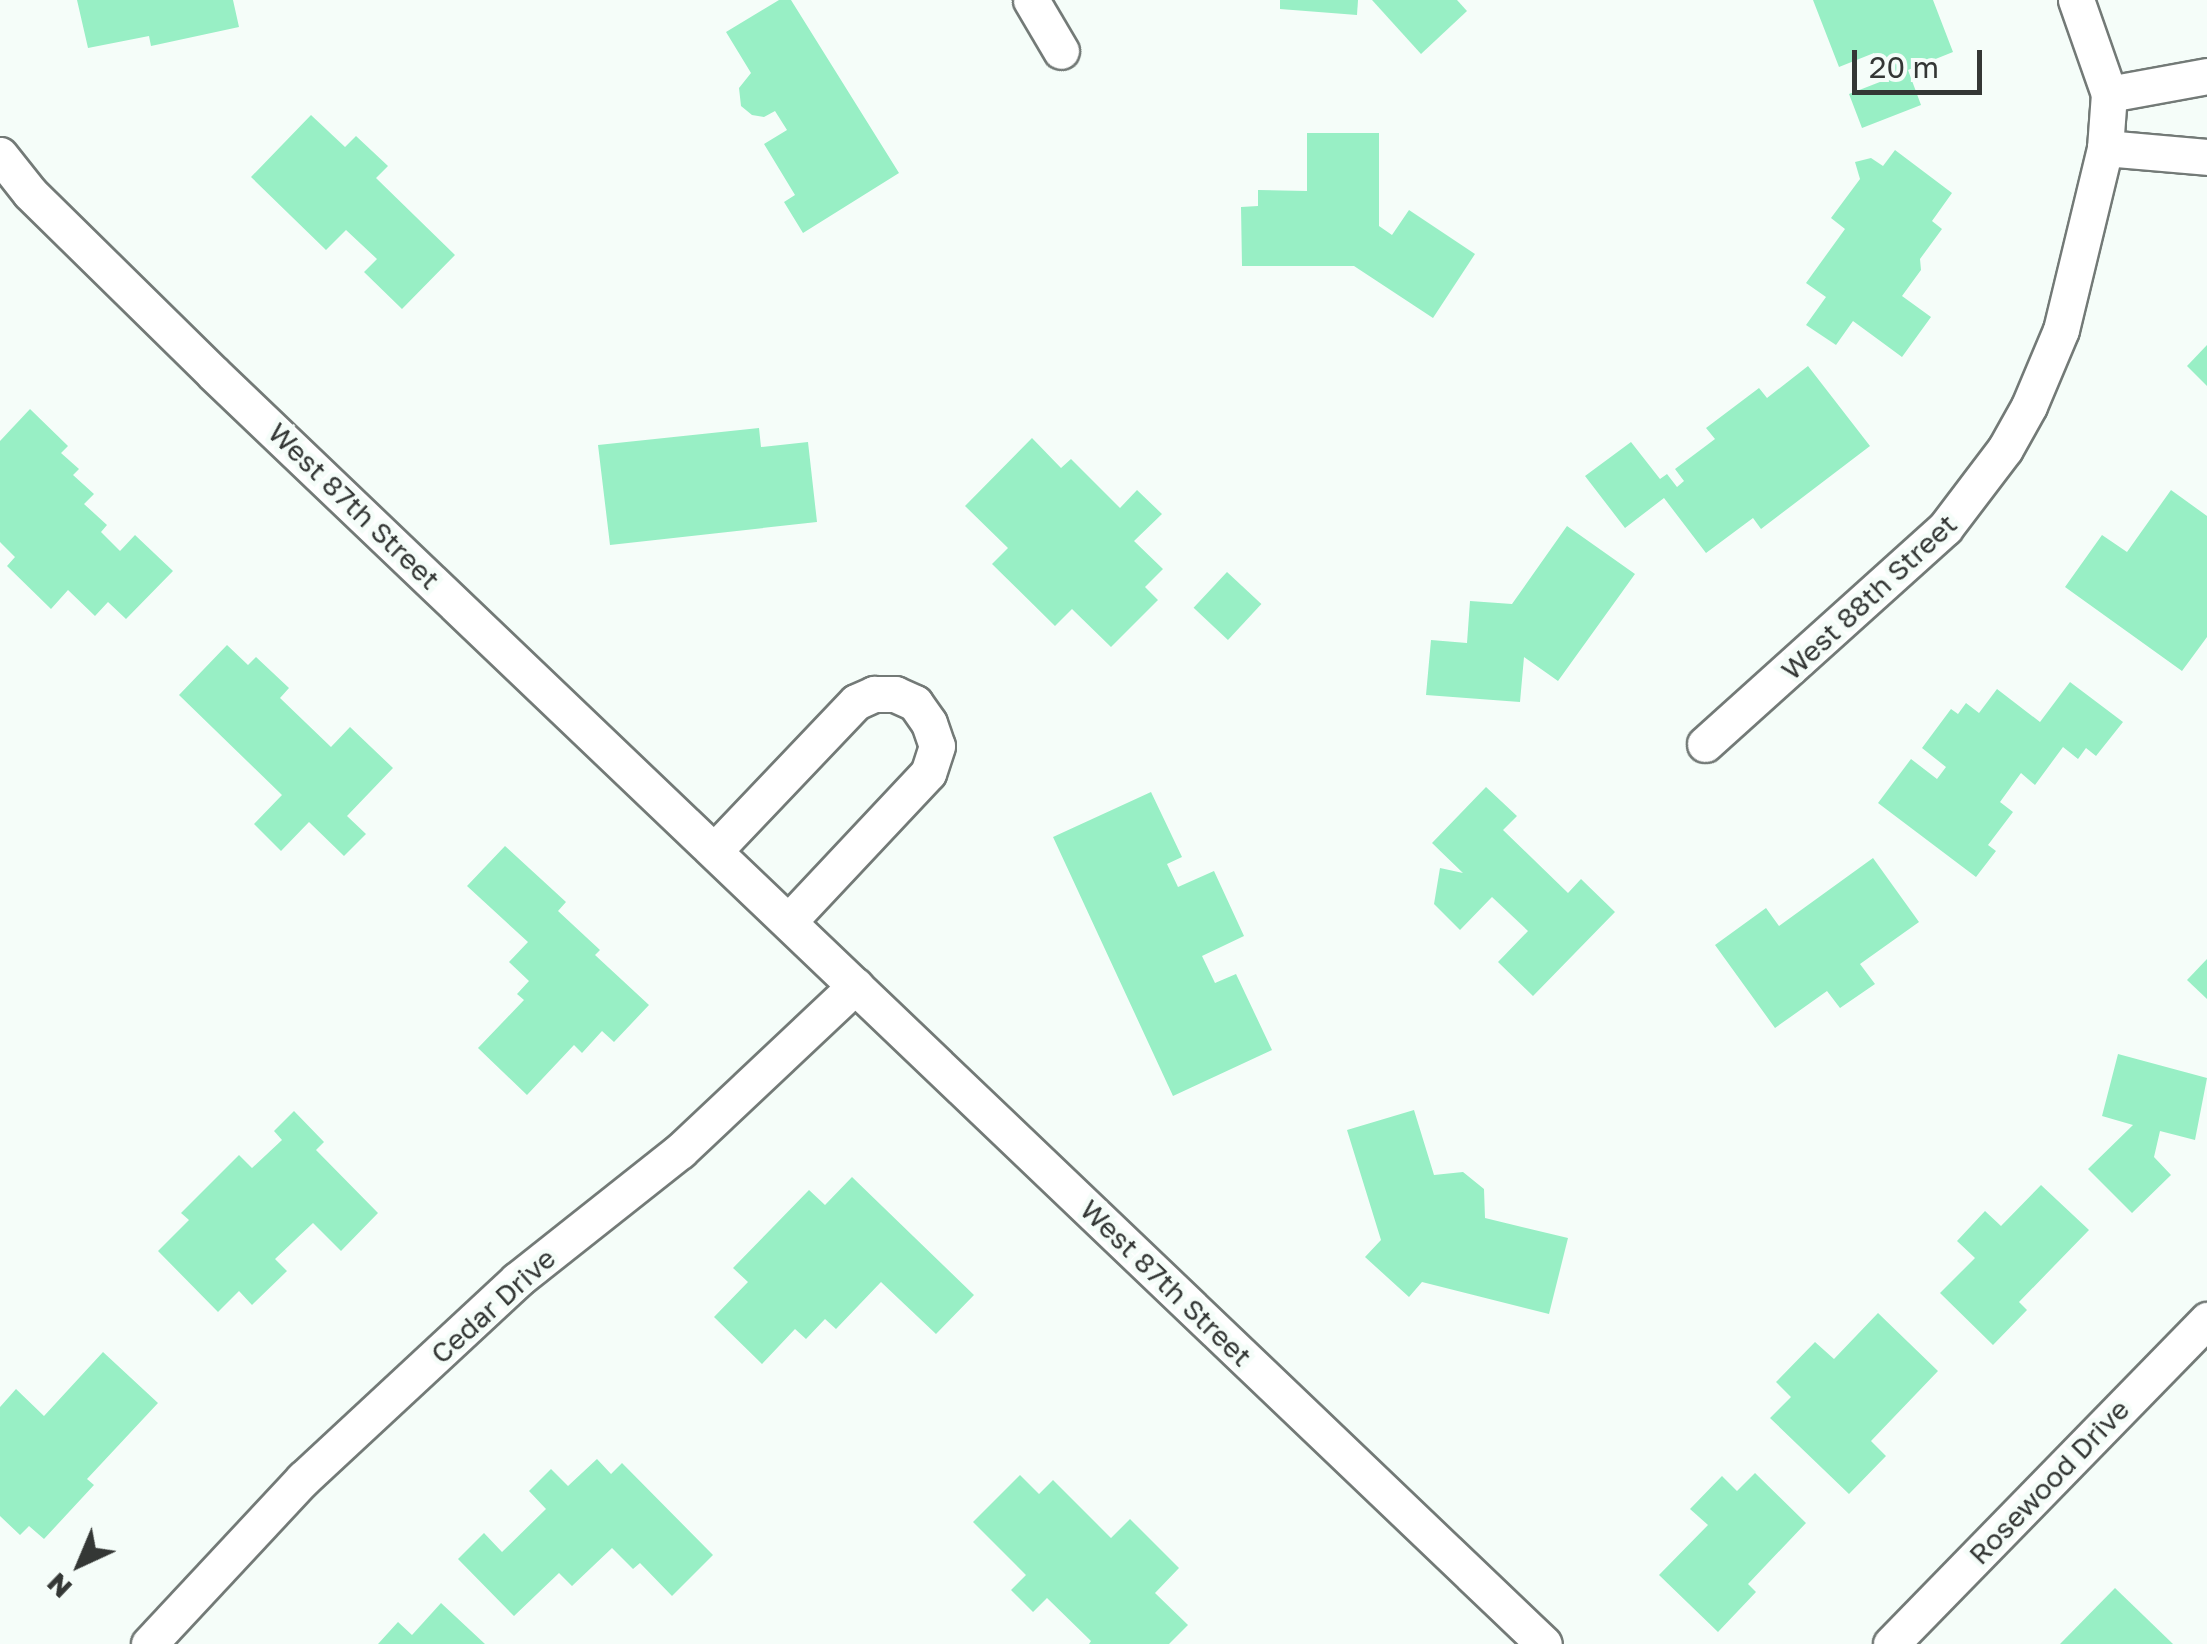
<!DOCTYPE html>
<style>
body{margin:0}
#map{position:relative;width:2207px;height:1644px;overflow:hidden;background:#f5fdf9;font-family:"Golos Text",sans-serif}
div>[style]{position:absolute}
.building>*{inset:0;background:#98efc5;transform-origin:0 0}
.roads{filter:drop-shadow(2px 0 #737a77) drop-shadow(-2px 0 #737a77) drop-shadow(0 2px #737a77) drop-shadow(0 -2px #737a77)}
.street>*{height:35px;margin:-17.5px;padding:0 17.5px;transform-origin:17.5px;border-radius:17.5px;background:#fff}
span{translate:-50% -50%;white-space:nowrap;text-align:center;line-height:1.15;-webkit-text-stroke:9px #f5fdf9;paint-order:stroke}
.street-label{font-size:28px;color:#343735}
.north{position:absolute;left:30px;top:1514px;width:100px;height:100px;-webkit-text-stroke:8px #f5fdf9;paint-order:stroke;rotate:224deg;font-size:28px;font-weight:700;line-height:40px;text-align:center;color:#343735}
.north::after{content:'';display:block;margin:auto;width:35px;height:45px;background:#343735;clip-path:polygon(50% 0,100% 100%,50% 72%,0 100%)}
.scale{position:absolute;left:1852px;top:50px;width:130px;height:45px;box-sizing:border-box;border:5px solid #343735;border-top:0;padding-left:12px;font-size:30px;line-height:35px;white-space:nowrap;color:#343735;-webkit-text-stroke:8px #f5fdf9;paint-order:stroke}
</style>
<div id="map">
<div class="building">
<div style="clip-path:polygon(77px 0,233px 0,239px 27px,151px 46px,149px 36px,88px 48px)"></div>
<div style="clip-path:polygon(779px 0,791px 0,899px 173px,803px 233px,784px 202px,795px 195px,764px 144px,787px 130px,775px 111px,764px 117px,752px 115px,741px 106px,739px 88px,751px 73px,726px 32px)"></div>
<div style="clip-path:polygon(1280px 0,1358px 0,1357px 15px,1280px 9px)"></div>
<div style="clip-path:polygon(1372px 0,1457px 0,1467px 11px,1421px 54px)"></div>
<div style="clip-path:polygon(1813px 0,1933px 0,1953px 52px,1908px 70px,1921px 105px,1862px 128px,1849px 94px,1885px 80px,1874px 53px,1839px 67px)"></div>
<div style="clip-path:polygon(311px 115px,345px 147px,356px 136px,388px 166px,376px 178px,455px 255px,402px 309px,364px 272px,377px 259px,346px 230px,326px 250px,251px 177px)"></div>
<div style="clip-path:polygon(1307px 133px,1379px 133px,1379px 226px,1392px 235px,1409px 210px,1475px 254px,1433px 318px,1354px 266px,1242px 266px,1241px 207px,1258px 206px,1258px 190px,1307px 191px)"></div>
<div style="clip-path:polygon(1895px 150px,1952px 193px,1932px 221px,1942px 229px,1920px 259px,1921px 270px,1902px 296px,1931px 317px,1902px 357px,1853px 321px,1836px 345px,1806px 325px,1826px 297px,1806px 283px,1845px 229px,1831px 218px,1860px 179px,1855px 162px,1871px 158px,1883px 166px)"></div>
<div style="clip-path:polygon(2207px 345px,2207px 386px,2187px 366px)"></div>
<div style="clip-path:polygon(1808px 366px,1870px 446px,1761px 529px,1753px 518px,1706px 553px,1664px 498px,1625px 528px,1585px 476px,1631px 442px,1660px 479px,1667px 474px,1677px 487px,1684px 481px,1675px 469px,1715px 439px,1706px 428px,1759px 388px,1767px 398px)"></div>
<div style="clip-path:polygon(30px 409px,68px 446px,61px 453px,79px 469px,73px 475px,94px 494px,84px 504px,107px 525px,101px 532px,120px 551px,135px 535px,173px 571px,126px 619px,108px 602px,95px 616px,68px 590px,51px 609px,7px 566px,15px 557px,0 542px,0 441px)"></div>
<div style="clip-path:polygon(759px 428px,761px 447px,808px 442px,817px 522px,610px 545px,598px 445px)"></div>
<div style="clip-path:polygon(1032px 438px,1061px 468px,1071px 459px,1120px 508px,1137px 490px,1162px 514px,1134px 541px,1163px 569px,1145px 587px,1158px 600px,1111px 647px,1072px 609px,1055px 626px,992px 564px,1008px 548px,965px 506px)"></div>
<div style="clip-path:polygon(2171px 490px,2207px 516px,2207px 637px,2182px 671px,2065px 587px,2102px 535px,2127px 552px)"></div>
<div style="clip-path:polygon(1567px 526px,1635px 574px,1558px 681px,1524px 657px,1520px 702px,1426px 695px,1431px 640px,1467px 643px,1470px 601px,1512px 604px)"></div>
<div style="left:1227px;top:572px;width:47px;height:49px;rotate:43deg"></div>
<div style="clip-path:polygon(227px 645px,248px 665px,256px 657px,289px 688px,280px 698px,331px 747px,350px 727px,393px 768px,347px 816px,366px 834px,344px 856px,309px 822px,281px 851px,254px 824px,282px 795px,179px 695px)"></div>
<div style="clip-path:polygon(2070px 682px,2123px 722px,2096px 756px,2086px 748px,2078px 759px,2063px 747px,2035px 785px,2021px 773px,2000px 802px,2013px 812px,1988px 845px,1996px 851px,1976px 877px,1878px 803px,1911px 759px,1937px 779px,1946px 767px,1922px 748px,1951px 709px,1958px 714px,1966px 703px,1979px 713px,1997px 689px,2040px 722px)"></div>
<div style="clip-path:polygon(1486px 787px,1517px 816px,1503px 830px,1568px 893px,1581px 879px,1615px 912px,1533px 996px,1498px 962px,1528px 931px,1492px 897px,1460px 930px,1434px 904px,1440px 868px,1463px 873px,1432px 843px)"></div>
<div style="clip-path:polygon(1151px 792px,1182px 857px,1167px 864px,1178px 887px,1214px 871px,1244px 936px,1202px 956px,1215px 983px,1236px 974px,1272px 1050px,1173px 1096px,1053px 837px)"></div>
<div style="clip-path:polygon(505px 846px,566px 902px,558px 911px,600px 950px,595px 955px,649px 1005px,614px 1042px,602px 1031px,582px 1053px,574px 1045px,527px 1095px,478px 1048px,524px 1000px,517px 994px,529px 981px,509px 962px,528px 942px,467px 886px)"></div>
<div style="clip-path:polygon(1873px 858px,1919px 922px,1860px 964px,1875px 984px,1840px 1008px,1827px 991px,1775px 1028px,1715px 945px,1766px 908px,1779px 926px)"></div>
<div style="clip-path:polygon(2207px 959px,2207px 999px,2187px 980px)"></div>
<div style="clip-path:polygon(2118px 1054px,2207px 1078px,2195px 1140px,2160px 1131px,2154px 1157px,2171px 1175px,2132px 1213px,2088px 1169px,2133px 1125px,2102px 1116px)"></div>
<div style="clip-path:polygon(1414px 1110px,1434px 1175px,1463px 1172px,1484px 1189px,1485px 1218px,1568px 1238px,1549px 1314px,1422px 1282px,1409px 1297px,1365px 1257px,1381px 1240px,1347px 1130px)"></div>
<div style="clip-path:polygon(294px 1111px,324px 1142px,316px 1150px,378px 1213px,341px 1251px,313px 1223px,275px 1259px,287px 1271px,252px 1305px,239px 1291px,218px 1312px,158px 1251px,189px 1220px,181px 1213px,239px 1155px,252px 1168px,282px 1140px,274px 1131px)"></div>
<div style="clip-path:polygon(852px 1177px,974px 1295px,936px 1334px,881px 1282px,836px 1329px,825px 1319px,806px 1339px,795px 1329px,762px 1364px,714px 1317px,748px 1282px,733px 1268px,809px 1190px,825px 1205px)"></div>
<div style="clip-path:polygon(2041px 1185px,2089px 1230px,2019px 1302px,2027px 1310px,1993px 1345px,1940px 1293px,1975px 1258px,1957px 1241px,1985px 1211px,2001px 1226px)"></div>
<div style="clip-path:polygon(1878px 1313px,1938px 1371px,1871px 1441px,1886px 1456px,1849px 1494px,1770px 1418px,1791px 1397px,1776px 1382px,1815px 1342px,1834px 1359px)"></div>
<div style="clip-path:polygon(103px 1352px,158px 1403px,87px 1479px,94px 1485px,44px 1539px,29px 1526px,20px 1535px,0 1516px,0 1407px,16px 1389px,44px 1416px)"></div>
<div style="clip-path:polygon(597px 1459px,611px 1474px,622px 1463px,713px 1555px,672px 1596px,640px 1563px,633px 1569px,612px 1548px,572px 1586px,559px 1573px,514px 1616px,458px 1559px,484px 1533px,502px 1552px,546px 1509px,529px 1491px,551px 1469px,568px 1486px)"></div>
<div style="clip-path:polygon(1755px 1473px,1806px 1523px,1748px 1584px,1756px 1592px,1718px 1632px,1659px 1575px,1708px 1525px,1690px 1509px,1722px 1476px,1737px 1491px)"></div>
<div style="clip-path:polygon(1020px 1475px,1039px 1494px,1053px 1480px,1111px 1538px,1130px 1519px,1179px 1568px,1155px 1593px,1188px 1625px,1169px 1644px,1089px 1644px,1091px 1641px,1047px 1598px,1033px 1612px,1011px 1590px,1026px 1575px,973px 1522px)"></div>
<div style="clip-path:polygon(2115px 1588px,2173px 1644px,2060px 1644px)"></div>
<div style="clip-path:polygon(441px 1603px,485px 1644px,378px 1644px,398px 1622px,412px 1635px)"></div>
</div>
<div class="roads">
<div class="street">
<div style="left:1031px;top:0;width:59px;rotate:59.5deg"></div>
<div style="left:2109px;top:94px;width:100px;rotate:-10.4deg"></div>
<div style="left:2105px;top:148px;width:102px;rotate:5deg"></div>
<div style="left:0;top:155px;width:48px;rotate:51.7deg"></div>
<div style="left:30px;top:193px;width:257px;rotate:44.5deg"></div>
<div style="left:213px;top:373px;width:1840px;rotate:43.68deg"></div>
<div style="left:1705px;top:744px;width:323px;rotate:-42deg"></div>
<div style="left:1945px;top:528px;width:99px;rotate:-52.8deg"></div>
<div style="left:2005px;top:449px;width:49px;rotate:-60.8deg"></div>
<div style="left:2029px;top:406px;width:82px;rotate:-67.2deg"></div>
<div style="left:2061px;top:330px;width:187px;rotate:-76.4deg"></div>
<div style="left:2105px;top:148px;width:54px;rotate:-85.8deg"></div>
<div style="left:2109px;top:94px;width:100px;rotate:-109.3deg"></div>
<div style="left:715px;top:850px;width:204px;rotate:-46.4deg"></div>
<div style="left:856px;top:702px;width:20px;rotate:-24deg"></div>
<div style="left:874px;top:694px;width:21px"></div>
<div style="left:895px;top:694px;width:22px;rotate:24deg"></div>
<div style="left:915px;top:703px;width:24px;rotate:55deg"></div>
<div style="left:929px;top:723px;width:24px;rotate:71deg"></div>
<div style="left:937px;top:746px;width:28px;rotate:108deg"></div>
<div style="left:928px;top:773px;width:203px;rotate:133.2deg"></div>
<div style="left:149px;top:1644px;width:226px;rotate:-47deg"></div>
<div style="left:303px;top:1479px;width:292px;rotate:-42.9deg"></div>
<div style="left:517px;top:1280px;width:208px;rotate:-38.4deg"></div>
<div style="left:680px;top:1151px;width:241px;rotate:-43.3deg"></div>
<div style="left:1891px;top:1644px;width:453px;rotate:-45.7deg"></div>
</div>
</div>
<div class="street-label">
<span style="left:354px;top:506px;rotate:44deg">West 87th Street</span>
<span style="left:1869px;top:597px;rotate:-43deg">West 88th Street</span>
<span style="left:1166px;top:1283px;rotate:44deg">West 87th Street</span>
<span style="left:493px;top:1306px;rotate:-42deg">Cedar Drive</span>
<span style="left:2049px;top:1482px;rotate:-46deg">Rosewood Drive</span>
</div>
<div class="north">N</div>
<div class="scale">20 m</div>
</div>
